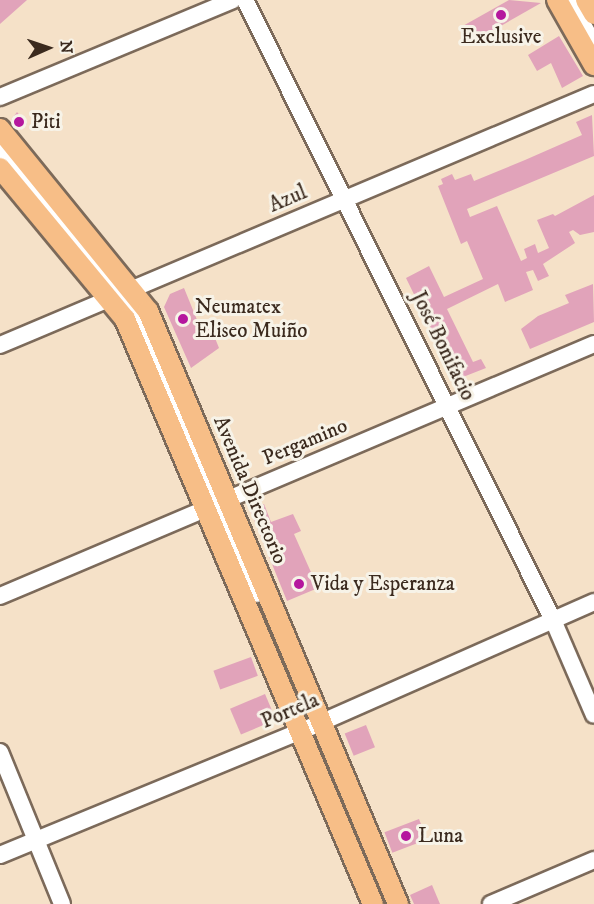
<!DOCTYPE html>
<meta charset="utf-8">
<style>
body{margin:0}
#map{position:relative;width:594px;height:904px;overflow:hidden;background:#f5e1c8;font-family:"IM FELL DW Pica",serif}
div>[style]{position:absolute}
.building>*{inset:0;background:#e1a3ba;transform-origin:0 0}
.roads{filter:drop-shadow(2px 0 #7c6a5a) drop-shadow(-2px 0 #7c6a5a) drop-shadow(0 2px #7c6a5a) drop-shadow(0 -2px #7c6a5a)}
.minor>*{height:16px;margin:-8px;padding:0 8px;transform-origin:8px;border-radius:8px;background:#fff}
.major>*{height:20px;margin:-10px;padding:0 10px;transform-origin:10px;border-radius:10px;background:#f7be87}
.dots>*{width:16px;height:16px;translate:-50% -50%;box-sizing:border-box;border:3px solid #f7f3e8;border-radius:50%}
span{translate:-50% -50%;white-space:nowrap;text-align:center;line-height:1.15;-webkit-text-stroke:6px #f7f3e8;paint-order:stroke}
.poi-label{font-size:21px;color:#3b2a1e}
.left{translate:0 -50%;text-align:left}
.street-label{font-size:21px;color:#3b2a1e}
.north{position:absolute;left:18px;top:18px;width:60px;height:60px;-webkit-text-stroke:4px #f7f3e8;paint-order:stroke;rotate:87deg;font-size:16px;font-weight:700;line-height:24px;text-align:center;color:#3b2a1e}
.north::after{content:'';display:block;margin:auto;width:21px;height:27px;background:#3b2a1e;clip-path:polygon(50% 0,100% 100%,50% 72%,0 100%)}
</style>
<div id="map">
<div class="building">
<div style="clip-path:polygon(0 0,27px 0,0 24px)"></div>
<div style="clip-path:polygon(509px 0,541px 3px,471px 43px,461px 27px)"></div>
<div style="clip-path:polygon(559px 36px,583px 76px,562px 88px,551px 63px,537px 71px,528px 55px)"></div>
<div style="clip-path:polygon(17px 112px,27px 124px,20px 130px,11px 120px)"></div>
<div style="clip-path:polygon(592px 115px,594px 156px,467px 209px,470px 217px,497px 206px,521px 261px,527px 258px,524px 249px,535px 244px,538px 253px,549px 248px,537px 220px,553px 214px,555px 216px,594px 195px,594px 232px,580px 235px,573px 230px,569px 232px,575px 243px,543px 264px,549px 276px,538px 281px,533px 270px,526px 272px,533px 290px,505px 302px,498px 284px,447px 309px,473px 362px,481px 359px,486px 368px,463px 377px,453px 374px,406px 278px,429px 266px,444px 297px,483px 279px,467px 241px,461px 244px,438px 186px,443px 184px,441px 179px,452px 174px,455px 180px,471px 174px,474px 181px,525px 160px,582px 135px,576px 122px)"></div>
<div style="clip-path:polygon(593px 284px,594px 322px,530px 349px,521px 329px,538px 316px,569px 303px,565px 295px)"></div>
<div style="clip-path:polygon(184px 288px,202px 332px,211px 328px,219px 348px,191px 368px,164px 307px,170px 294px)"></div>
<div style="clip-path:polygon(264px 504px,271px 522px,293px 514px,301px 531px,294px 534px,318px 588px,287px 601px,250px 510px)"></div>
<div style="left:251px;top:657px;width:20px;height:40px;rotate:70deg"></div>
<div style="left:265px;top:694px;width:28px;height:38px;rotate:67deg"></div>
<div style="left:366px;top:725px;width:24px;height:23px;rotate:68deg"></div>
<div style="left:419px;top:819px;width:22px;height:37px;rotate:69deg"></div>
<div style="clip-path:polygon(432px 885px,440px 904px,414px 904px,410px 895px)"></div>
</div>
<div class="roads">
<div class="minor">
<div style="left:245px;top:0;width:692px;rotate:63.58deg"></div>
<div style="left:553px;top:620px;width:103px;rotate:66.7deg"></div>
<div style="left:569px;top:0;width:51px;rotate:60.4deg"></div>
<div style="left:0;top:97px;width:252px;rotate:-22.6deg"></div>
<div style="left:0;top:151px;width:213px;rotate:50.3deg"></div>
<div style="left:136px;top:315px;width:304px;rotate:66.6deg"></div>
<div style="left:0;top:345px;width:645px;rotate:-22.91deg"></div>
<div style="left:0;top:596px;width:645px;rotate:-22.99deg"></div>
<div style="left:0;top:752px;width:164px;rotate:67.8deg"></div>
<div style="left:0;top:855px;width:339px;rotate:-22.4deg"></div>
<div style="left:313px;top:726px;width:307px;rotate:-23.8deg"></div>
<div style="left:491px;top:904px;width:112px;rotate:-23.1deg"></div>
</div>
<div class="major">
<div style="left:557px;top:0;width:75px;rotate:60.4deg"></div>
<div style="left:586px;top:0;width:16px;rotate:60deg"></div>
<div style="left:0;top:129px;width:235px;rotate:50.9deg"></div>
<div style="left:148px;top:311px;width:644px;rotate:67.14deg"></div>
<div style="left:0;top:168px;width:196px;rotate:50.4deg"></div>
<div style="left:125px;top:319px;width:635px;rotate:67.03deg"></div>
</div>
</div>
<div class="dots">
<div style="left:501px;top:15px;background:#b5179e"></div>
<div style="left:19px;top:122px;background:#b5179e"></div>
<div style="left:183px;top:319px;background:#b5179e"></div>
<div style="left:299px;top:584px;background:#b5179e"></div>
<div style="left:406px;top:836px;background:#b5179e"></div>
</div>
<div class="poi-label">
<span style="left:501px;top:37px">Exclusive</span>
<span class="left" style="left:31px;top:122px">Piti</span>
<span class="left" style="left:195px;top:319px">Neumatex<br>Eliseo Muiño</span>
<span class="left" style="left:311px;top:584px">Vida y Esperanza</span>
<span class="left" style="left:418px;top:836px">Luna</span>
</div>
<div class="street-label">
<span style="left:288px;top:199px;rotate:-23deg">Azul</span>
<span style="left:443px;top:346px;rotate:64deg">José Bonifacio</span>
<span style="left:305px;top:442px;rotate:-23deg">Pergamino</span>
<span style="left:250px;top:490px;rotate:67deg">Avenida Directorio</span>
<span style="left:290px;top:711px;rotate:-23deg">Portela</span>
</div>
<div class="north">N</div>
</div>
